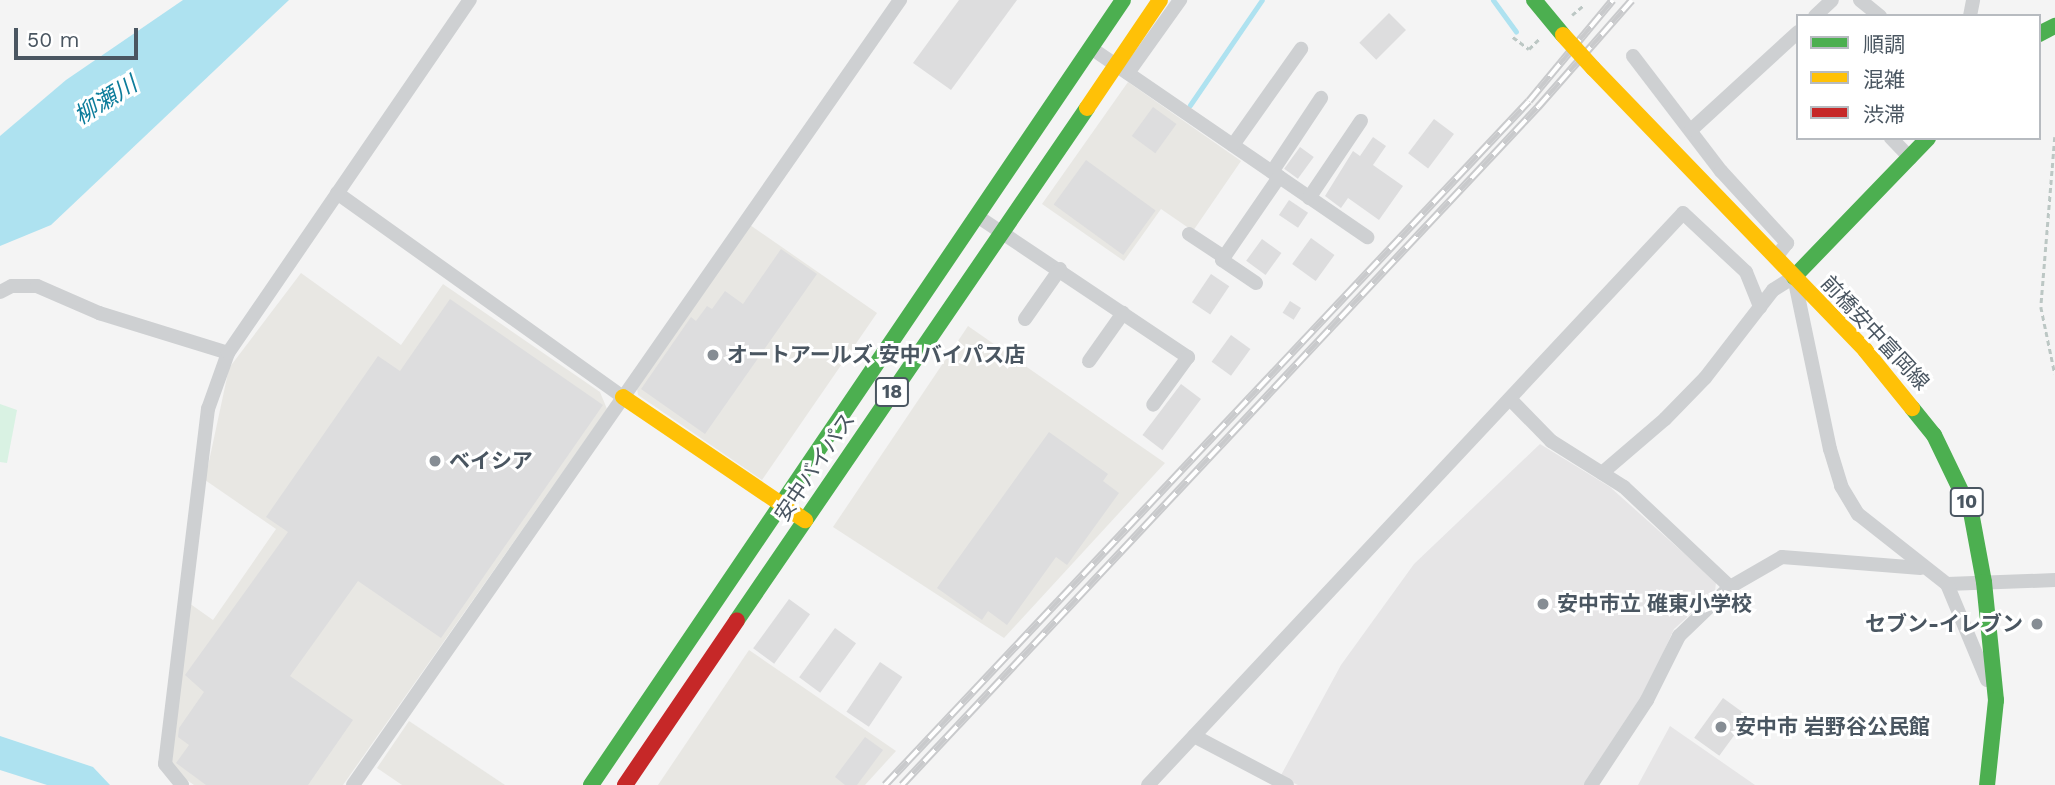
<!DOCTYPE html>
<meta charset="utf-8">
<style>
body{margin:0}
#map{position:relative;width:2055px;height:785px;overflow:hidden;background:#f4f4f4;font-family:"Work Sans","Noto Sans JP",sans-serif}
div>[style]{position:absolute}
.commercial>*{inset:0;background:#e8e7e3}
.education>*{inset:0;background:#e6e5e6}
.green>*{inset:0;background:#d9f2e3}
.water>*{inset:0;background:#aee2f0}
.stream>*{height:5px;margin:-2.5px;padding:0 2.5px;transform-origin:2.5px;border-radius:2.5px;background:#aee2f0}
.building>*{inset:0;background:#ddddde;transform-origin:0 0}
.path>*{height:2.5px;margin-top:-1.25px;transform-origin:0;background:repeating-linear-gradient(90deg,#bcc7c4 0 5px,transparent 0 8.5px)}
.street>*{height:14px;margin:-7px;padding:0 7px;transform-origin:7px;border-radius:7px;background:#ced0d2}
.fast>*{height:16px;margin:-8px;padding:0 8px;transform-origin:8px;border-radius:8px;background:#4caf50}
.slow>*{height:16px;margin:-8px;padding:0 8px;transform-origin:8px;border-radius:8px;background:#ffc107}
.jam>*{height:16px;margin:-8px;padding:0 8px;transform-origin:8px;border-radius:8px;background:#c62828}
.rail>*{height:8px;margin-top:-4px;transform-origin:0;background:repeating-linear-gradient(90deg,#fff 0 16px,#c9cacc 0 32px);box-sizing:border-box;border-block:2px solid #c9cacc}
.slow-bridge>*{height:16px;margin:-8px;padding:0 8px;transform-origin:8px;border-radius:8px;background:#ffc107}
.dots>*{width:19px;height:19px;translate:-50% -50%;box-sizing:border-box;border:4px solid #fff;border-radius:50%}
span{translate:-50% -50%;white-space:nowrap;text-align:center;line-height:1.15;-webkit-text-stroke:6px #fff;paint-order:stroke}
.shield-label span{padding:2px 5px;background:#fff;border:2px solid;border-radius:5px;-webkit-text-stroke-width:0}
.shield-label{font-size:19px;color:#4a5661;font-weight:700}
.street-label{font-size:21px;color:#4a5661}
.poi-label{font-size:21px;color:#4a5661;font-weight:700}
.left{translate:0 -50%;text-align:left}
.right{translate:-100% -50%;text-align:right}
.water-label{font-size:23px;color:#0c7c9b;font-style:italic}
.legend{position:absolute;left:1796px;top:14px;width:245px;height:126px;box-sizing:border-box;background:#fff;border:2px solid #b7bbc0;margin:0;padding:9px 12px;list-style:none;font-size:21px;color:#4a5661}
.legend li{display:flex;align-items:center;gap:14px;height:35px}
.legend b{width:35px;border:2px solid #b7bbc0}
.scale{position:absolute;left:14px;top:28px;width:124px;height:32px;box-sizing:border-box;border:4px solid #4a5661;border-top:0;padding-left:9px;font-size:21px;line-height:24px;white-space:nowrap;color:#4a5661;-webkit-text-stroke:5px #fff;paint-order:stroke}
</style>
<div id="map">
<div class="commercial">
<div style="clip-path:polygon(1128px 82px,1241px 161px,1193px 231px,1161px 209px,1124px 261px,1042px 204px)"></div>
<div style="clip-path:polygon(750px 225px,877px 313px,762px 480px,638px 395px,637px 389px)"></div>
<div style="clip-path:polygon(301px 273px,401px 345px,443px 284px,600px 392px,607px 409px,343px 785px,194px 785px,171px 769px,189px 603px,213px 620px,276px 529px,205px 480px,229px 368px)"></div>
<div style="clip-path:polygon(968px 326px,1165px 463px,1004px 638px,833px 527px)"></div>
<div style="clip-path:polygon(749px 650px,896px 751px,865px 785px,658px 785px)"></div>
<div style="clip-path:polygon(409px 721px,505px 785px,402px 785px,377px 768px)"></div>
</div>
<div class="education">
<div style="clip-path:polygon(1540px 444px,1610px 487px,1716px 582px,1715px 592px,1674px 629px,1645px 693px,1585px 785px,1298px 785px,1280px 777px,1341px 665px,1414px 564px)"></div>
<div style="clip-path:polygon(1670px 726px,1755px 785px,1638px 785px)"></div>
</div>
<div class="green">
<div style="clip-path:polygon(0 404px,17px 410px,7px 463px,0 462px)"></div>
</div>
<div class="water">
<div style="clip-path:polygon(183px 0,289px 0,51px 225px,0 246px,0 136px,66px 80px)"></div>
<div style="clip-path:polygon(0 736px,93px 767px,110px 785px,47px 785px,0 770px)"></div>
</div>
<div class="stream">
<div style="left:1493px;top:0;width:39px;rotate:54deg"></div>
<div style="left:1190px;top:105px;width:127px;rotate:-55.6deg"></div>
</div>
<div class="building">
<div style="clip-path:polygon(959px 0,1017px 0,951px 90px,913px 63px)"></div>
<div style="left:1389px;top:13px;width:24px;height:42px;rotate:45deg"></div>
<div style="left:1153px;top:107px;width:29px;height:36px;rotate:36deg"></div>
<div style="left:1434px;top:119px;width:25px;height:43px;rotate:37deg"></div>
<div style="clip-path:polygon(1373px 137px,1386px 146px,1373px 165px,1403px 186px,1379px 220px,1348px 198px,1341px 208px,1325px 196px,1353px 151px,1360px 156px)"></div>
<div style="left:1300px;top:147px;width:17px;height:27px;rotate:36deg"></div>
<div style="left:1086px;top:160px;width:86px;height:55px;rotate:36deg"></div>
<div style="left:1289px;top:200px;width:23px;height:18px;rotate:34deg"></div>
<div style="left:1311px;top:238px;width:29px;height:32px;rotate:36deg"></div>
<div style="left:1262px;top:239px;width:24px;height:27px;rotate:36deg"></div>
<div style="clip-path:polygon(781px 249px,817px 274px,705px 434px,641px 389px,691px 317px,696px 321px,707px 306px,712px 309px,725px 291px,743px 304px)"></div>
<div style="left:1211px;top:274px;width:22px;height:34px;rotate:34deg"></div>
<div style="clip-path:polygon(450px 299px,603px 405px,441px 638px,358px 581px,290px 676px,353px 720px,308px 785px,206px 785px,176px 763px,189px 745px,178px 737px,179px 728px,204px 692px,185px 675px,288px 532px,266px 517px,378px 356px,400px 371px)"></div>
<div style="left:1290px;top:301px;width:13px;height:14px;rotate:32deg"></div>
<div style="left:1231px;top:335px;width:24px;height:33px;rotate:36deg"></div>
<div style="left:1181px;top:384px;width:25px;height:64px;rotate:37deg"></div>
<div style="clip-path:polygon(1049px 432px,1108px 474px,1103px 481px,1119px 493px,1067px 565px,1056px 557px,1007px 625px,988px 611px,982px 620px,937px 588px)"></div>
<div style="left:789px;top:599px;width:26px;height:61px;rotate:36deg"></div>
<div style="left:835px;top:628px;width:26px;height:61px;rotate:36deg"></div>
<div style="left:880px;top:662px;width:27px;height:60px;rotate:34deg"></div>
<div style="left:1723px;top:698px;width:31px;height:49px;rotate:36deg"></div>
<div style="clip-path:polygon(865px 737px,883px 750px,857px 785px,845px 785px,835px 777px)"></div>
</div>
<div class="path">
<div style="left:1572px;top:15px;width:16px;rotate:-40deg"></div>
<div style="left:1513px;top:37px;width:20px;rotate:37deg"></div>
<div style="left:1529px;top:49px;width:16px;rotate:-45deg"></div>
<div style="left:2055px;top:137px;width:171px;rotate:94.7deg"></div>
<div style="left:2041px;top:307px;width:68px;rotate:78.2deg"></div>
</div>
<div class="street">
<div style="left:1860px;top:0;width:26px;rotate:39deg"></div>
<div style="left:1815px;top:16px;width:23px;rotate:-43deg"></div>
<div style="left:1970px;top:16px;width:16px;rotate:-79deg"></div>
<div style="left:1091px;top:48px;width:335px;rotate:34.4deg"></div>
<div style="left:1633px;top:56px;width:145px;rotate:52.6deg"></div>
<div style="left:1721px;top:171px;width:98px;rotate:47.5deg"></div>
<div style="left:1787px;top:243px;width:18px;rotate:128deg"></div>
<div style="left:1128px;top:73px;width:90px;rotate:-54.5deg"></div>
<div style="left:1691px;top:130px;width:145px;rotate:-42.5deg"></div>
<div style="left:1891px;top:138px;width:28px;rotate:46deg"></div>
<div style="left:1233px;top:145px;width:118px;rotate:-54.7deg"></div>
<div style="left:1272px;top:172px;width:89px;rotate:-56.5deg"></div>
<div style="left:337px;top:193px;width:351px;rotate:35.5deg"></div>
<div style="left:1309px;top:198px;width:93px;rotate:-56deg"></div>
<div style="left:977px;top:216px;width:254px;rotate:33.8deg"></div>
<div style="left:1188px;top:357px;width:59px;rotate:126.1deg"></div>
<div style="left:1189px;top:234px;width:42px;rotate:33.3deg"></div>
<div style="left:1256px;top:283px;width:41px;rotate:-145.9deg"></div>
<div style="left:1222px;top:260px;width:101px;rotate:-55.5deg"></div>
<div style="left:0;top:292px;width:13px;rotate:-27deg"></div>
<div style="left:12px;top:286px;width:25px"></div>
<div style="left:37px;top:286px;width:68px;rotate:23.5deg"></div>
<div style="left:99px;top:313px;width:135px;rotate:17.2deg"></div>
<div style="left:1025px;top:319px;width:61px;rotate:-55deg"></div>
<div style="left:1089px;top:361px;width:59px;rotate:-54.7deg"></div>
<div style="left:1510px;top:399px;width:59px;rotate:45.7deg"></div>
<div style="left:1551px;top:441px;width:86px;rotate:32.2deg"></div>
<div style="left:1624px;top:487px;width:146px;rotate:43.3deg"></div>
<div style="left:1730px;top:587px;width:60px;rotate:-30deg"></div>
<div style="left:1782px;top:557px;width:139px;rotate:4.5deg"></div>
<div style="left:1602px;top:473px;width:83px;rotate:-40.6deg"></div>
<div style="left:1665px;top:419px;width:57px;rotate:-45.7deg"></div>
<div style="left:1705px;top:378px;width:111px;rotate:-52.3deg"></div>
<div style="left:1773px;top:290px;width:25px;rotate:-32deg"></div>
<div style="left:1794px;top:277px;width:176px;rotate:78.2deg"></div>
<div style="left:1830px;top:449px;width:39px;rotate:73deg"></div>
<div style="left:1841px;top:486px;width:33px;rotate:59deg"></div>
<div style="left:1858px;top:514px;width:113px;rotate:38.2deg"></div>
<div style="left:1947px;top:584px;width:108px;rotate:-2.1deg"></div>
<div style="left:1947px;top:584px;width:104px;rotate:67.4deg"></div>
<div style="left:1194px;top:736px;width:105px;rotate:27.8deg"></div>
<div style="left:182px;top:785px;width:27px;rotate:-129deg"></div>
<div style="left:165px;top:764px;width:358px;rotate:-83.1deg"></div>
<div style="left:208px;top:409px;width:59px;rotate:-70.3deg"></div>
<div style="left:228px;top:353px;width:428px;rotate:-55.6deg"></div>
<div style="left:353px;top:785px;width:957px;rotate:-55.13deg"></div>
<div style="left:1148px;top:785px;width:783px;rotate:-46.91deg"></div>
<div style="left:1683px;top:213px;width:86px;rotate:43.1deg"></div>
<div style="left:1746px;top:272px;width:38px;rotate:68deg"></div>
<div style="left:1591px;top:785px;width:102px;rotate:-56.6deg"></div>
<div style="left:1647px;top:700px;width:72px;rotate:-63.4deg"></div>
<div style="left:1679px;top:636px;width:71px;rotate:-43.9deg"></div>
</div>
<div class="fast">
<div style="left:1534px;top:0;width:45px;rotate:50.4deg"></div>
<div style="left:2039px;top:34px;width:18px;rotate:-27deg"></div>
<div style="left:1794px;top:277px;width:193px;rotate:-46deg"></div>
<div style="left:1912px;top:408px;width:35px;rotate:51deg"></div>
<div style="left:1934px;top:435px;width:85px;rotate:64.3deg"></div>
<div style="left:1971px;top:512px;width:71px;rotate:79.5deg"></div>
<div style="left:1984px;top:582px;width:119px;rotate:84.2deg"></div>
<div style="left:1996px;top:700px;width:85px;rotate:96deg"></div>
<div style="left:737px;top:620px;width:620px;rotate:-55.64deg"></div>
<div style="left:591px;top:785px;width:948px;rotate:-55.87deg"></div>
</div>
<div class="slow">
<div style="left:1593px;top:68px;width:392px;rotate:46deg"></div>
<div style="left:1865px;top:350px;width:75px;rotate:51deg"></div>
<div style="left:1087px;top:108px;width:130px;rotate:-55.9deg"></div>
<div style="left:623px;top:397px;width:220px;rotate:34.1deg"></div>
</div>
<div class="jam">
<div style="left:625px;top:785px;width:199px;rotate:-55.8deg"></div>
</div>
<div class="rail">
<div style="left:885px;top:785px;width:939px;rotate:-46.73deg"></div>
<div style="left:1529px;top:101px;width:131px;rotate:-50.3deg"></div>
<div style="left:902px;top:785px;width:930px;rotate:-46.83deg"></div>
<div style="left:1538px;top:107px;width:142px;rotate:-48.7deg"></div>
</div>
<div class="slow-bridge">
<div style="left:1563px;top:35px;width:45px;rotate:47.7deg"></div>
</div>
<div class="dots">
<div style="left:713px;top:355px;background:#868d94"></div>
<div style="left:435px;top:461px;background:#868d94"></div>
<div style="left:1543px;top:604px;background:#868d94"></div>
<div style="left:2037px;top:624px;background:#868d94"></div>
<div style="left:1721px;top:727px;background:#868d94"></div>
</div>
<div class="shield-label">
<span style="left:892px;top:392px">18</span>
<span style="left:1967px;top:502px">10</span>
</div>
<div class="street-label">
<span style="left:1875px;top:333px;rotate:47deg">前橋安中富岡線</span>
<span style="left:815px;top:467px;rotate:-56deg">安中バイパス</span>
</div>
<div class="poi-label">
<span class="left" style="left:727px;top:355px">オートアールズ 安中バイパス店</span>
<span class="left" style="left:449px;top:461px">ベイシア</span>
<span class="left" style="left:1557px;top:604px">安中市立 碓東小学校</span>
<span class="right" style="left:2023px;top:624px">セブン-イレブン</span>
<span class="left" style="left:1735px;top:727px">安中市 岩野谷公民館</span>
</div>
<div class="water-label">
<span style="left:106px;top:101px;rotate:-32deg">柳瀬川</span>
</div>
<ul class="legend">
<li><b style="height:9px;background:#4caf50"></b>順調</li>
<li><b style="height:9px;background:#ffc107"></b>混雑</li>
<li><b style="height:9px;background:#c62828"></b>渋滞</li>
</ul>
<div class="scale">50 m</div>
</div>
